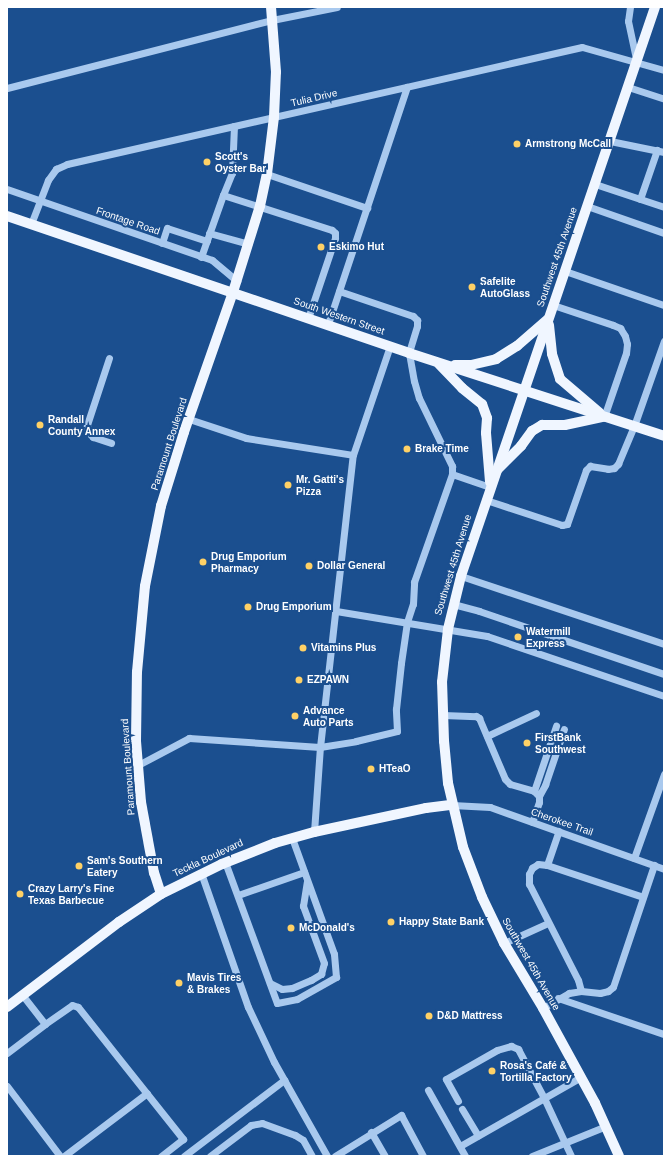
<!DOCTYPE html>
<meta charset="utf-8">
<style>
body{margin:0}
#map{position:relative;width:671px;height:1163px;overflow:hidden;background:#1b4f8f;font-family:Arial,sans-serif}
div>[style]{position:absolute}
.minor>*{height:7px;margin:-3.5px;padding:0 3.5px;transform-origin:3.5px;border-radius:3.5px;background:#a9c9ee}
.major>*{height:10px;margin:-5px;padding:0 5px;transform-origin:5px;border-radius:5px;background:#f0f6ff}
.dots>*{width:11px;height:11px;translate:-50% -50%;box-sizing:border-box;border:2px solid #1b4f8f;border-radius:50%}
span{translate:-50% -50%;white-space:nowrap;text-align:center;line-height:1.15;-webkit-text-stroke:4px #1b4f8f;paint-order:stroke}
.street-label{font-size:10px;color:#fff}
.poi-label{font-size:10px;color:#fff;font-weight:700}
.left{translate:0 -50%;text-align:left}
.frame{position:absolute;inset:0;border:8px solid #fff;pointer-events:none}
</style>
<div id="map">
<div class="minor">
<div style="left:630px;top:7px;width:14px;rotate:98deg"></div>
<div style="left:628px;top:21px;width:40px;rotate:78deg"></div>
<div style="left:628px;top:87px;width:38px;rotate:18deg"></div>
<div style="left:7px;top:88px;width:274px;rotate:-14.4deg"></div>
<div style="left:272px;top:20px;width:66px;rotate:-11.3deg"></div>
<div style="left:610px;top:141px;width:55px;rotate:11.5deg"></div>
<div style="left:267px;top:174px;width:106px;rotate:18.8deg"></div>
<div style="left:595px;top:184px;width:73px;rotate:18.4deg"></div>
<div style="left:7px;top:189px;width:217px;rotate:19.1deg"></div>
<div style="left:212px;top:260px;width:33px;rotate:40deg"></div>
<div style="left:223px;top:195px;width:24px;rotate:-68deg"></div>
<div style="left:232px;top:173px;width:47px;rotate:-87.6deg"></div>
<div style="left:640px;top:199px;width:52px;rotate:-70.9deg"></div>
<div style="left:587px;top:206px;width:82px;rotate:19.3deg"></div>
<div style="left:31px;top:224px;width:47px;rotate:-68.9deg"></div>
<div style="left:48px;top:180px;width:14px;rotate:-54deg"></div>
<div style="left:56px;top:169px;width:12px;rotate:-24deg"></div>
<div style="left:67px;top:164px;width:528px;rotate:-12.8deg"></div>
<div style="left:582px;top:47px;width:85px;rotate:15.7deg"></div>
<div style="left:209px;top:233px;width:41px;rotate:15.4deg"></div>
<div style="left:162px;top:243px;width:16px;rotate:-72deg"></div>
<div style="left:167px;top:228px;width:42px;rotate:18deg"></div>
<div style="left:201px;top:257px;width:66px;rotate:-70.5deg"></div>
<div style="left:223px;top:195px;width:114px;rotate:17.8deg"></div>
<div style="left:332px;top:230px;width:4px;rotate:45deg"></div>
<div style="left:335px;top:233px;width:5px;rotate:90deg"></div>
<div style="left:335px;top:238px;width:84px;rotate:108.6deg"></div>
<div style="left:565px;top:271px;width:105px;rotate:19deg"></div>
<div style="left:339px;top:291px;width:78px;rotate:18.7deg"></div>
<div style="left:413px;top:316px;width:6px;rotate:45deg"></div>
<div style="left:417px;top:320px;width:6px;rotate:90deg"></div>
<div style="left:417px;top:326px;width:28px;rotate:107deg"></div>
<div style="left:409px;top:353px;width:28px;rotate:80deg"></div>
<div style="left:414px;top:381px;width:18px;rotate:74deg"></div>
<div style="left:419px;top:398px;width:76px;rotate:64.1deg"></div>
<div style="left:452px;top:466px;width:8px;rotate:90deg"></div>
<div style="left:452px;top:474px;width:40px;rotate:18.9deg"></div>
<div style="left:553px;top:305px;width:63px;rotate:18.4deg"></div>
<div style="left:613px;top:325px;width:8px;rotate:23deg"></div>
<div style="left:620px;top:328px;width:9px;rotate:58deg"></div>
<div style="left:625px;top:336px;width:8px;rotate:76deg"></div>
<div style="left:627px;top:344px;width:9px;rotate:96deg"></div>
<div style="left:626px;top:353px;width:68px;rotate:109deg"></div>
<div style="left:328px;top:324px;width:250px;rotate:-71.6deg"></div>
<div style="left:109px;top:358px;width:71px;rotate:108.2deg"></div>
<div style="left:87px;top:425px;width:7px;rotate:82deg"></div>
<div style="left:88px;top:432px;width:7px;rotate:45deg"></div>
<div style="left:93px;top:437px;width:19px;rotate:18deg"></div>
<div style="left:189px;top:419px;width:60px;rotate:18.4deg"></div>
<div style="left:246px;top:438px;width:108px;rotate:9deg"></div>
<div style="left:353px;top:455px;width:115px;rotate:-71.3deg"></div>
<div style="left:486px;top:500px;width:80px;rotate:18.2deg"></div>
<div style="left:562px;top:525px;width:5px;rotate:-11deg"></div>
<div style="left:567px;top:524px;width:57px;rotate:-70.6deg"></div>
<div style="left:586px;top:470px;width:6px;rotate:-45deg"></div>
<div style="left:590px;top:466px;width:18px;rotate:9deg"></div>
<div style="left:608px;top:469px;width:6px;rotate:-9deg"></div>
<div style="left:614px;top:468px;width:6px;rotate:-45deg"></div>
<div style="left:618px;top:464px;width:41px;rotate:-67.2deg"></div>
<div style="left:634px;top:426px;width:90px;rotate:-70.6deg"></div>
<div style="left:461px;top:576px;width:214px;rotate:18.5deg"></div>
<div style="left:453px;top:604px;width:27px;rotate:15deg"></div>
<div style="left:479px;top:611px;width:195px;rotate:18.8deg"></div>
<div style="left:336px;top:611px;width:153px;rotate:9.4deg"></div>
<div style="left:487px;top:636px;width:187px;rotate:18.7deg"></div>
<div style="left:443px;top:715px;width:33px;rotate:2deg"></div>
<div style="left:476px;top:716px;width:4px;rotate:34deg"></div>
<div style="left:479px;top:718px;width:66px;rotate:66.9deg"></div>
<div style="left:505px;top:779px;width:7px;rotate:45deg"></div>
<div style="left:510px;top:784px;width:25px;rotate:16deg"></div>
<div style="left:534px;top:791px;width:7px;rotate:45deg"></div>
<div style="left:539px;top:796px;width:6px;rotate:90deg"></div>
<div style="left:539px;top:802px;width:21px;rotate:109deg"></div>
<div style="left:487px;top:736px;width:54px;rotate:-25.1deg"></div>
<div style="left:138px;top:765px;width:58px;rotate:-27.9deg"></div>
<div style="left:189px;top:738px;width:131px;rotate:3.9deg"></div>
<div style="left:320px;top:747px;width:36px;rotate:-9deg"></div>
<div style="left:356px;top:741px;width:42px;rotate:-13.7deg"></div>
<div style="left:397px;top:731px;width:22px;rotate:-93deg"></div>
<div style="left:396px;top:709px;width:46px;rotate:-83.8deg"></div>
<div style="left:401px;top:663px;width:41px;rotate:-81.7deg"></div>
<div style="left:407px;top:622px;width:19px;rotate:-72deg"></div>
<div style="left:413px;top:604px;width:22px;rotate:-87deg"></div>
<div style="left:414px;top:582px;width:114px;rotate:-70.6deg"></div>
<div style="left:534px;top:791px;width:69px;rotate:-71.3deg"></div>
<div style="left:539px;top:796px;width:13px;rotate:-61deg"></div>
<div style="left:545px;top:785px;width:59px;rotate:-71.3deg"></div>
<div style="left:452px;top:805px;width:38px;rotate:3deg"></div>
<div style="left:490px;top:807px;width:185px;rotate:19.6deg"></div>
<div style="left:314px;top:832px;width:85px;rotate:-86deg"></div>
<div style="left:320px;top:747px;width:294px;rotate:-83.6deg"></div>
<div style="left:634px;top:858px;width:89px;rotate:-70.3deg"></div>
<div style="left:225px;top:862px;width:150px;rotate:69.8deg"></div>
<div style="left:277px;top:1003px;width:20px;rotate:-11deg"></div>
<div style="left:297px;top:999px;width:45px;rotate:-29.4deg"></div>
<div style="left:336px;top:977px;width:23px;rotate:-95deg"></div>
<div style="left:334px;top:954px;width:123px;rotate:-109.9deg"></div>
<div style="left:547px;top:865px;width:36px;rotate:-71deg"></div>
<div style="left:201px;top:873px;width:142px;rotate:70.7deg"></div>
<div style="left:248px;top:1007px;width:61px;rotate:64.7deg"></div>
<div style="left:274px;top:1062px;width:108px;rotate:60.6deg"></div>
<div style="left:238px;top:895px;width:70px;rotate:-19.2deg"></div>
<div style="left:504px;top:943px;width:48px;rotate:-24.4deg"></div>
<div style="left:270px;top:983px;width:13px;rotate:27deg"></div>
<div style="left:282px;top:989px;width:10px;rotate:-6deg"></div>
<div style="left:292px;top:988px;width:21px;rotate:-23deg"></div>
<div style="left:311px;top:980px;width:12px;rotate:-31deg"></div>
<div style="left:321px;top:974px;width:11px;rotate:-75deg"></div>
<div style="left:324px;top:963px;width:61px;rotate:-110.2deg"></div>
<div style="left:303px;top:906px;width:24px;rotate:-81deg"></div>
<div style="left:581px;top:991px;width:11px;rotate:-105deg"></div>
<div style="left:578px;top:980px;width:108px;rotate:-117deg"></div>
<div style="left:529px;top:884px;width:10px;rotate:-90deg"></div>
<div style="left:529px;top:874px;width:7px;rotate:-63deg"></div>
<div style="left:532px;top:868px;width:7px;rotate:-34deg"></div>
<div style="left:538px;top:864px;width:9px;rotate:6deg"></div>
<div style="left:547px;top:865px;width:101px;rotate:18.4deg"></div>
<div style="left:558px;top:998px;width:112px;rotate:18.8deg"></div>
<div style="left:543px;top:1008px;width:30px;rotate:-30deg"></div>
<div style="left:569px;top:993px;width:12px;rotate:-9deg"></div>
<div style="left:581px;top:991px;width:19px;rotate:6deg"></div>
<div style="left:600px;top:993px;width:8px;rotate:-14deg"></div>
<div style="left:608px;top:991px;width:6px;rotate:-39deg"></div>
<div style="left:613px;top:987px;width:129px;rotate:-71.4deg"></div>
<div style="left:45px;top:1024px;width:33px;rotate:-35deg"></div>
<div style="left:72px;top:1005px;width:6px;rotate:18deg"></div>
<div style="left:78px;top:1007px;width:169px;rotate:51.5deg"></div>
<div style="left:183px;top:1139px;width:28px;rotate:142deg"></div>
<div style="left:7px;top:1053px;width:48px;rotate:-37.3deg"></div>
<div style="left:45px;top:1024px;width:37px;rotate:-128deg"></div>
<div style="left:7px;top:1086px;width:88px;rotate:52.9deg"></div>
<div style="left:428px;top:1090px;width:76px;rotate:60.7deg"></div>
<div style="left:458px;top:1101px;width:25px;rotate:-119deg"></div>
<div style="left:446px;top:1079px;width:59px;rotate:-29.6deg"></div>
<div style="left:497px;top:1050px;width:15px;rotate:-16deg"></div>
<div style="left:511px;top:1046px;width:8px;rotate:23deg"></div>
<div style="left:518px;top:1049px;width:55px;rotate:62deg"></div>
<div style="left:544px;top:1098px;width:64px;rotate:65deg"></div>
<div style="left:462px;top:1109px;width:31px;rotate:59deg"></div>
<div style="left:371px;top:1132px;width:28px;rotate:60deg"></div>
<div style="left:460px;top:1146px;width:139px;rotate:-29.7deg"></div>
<div style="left:64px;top:1156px;width:104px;rotate:-37.2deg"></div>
<div style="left:184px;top:1156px;width:126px;rotate:-37.2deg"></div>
<div style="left:210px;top:1156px;width:51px;rotate:-37.1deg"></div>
<div style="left:251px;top:1125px;width:11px;rotate:-10deg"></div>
<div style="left:262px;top:1123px;width:35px;rotate:20deg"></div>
<div style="left:295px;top:1135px;width:9px;rotate:32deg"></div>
<div style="left:303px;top:1140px;width:18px;rotate:61deg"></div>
<div style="left:335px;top:1156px;width:78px;rotate:-31.8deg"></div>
<div style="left:401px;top:1115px;width:47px;rotate:61.8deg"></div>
<div style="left:532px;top:1156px;width:80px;rotate:-22.1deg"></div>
</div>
<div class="major">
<div style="left:7px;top:216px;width:425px;rotate:18.8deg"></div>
<div style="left:409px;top:353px;width:268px;rotate:18deg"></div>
<div style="left:549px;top:325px;width:29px;rotate:84deg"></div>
<div style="left:552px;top:354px;width:26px;rotate:72deg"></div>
<div style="left:560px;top:379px;width:52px;rotate:40.4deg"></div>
<div style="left:439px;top:364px;width:33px;rotate:46deg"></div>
<div style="left:462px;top:388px;width:26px;rotate:39deg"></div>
<div style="left:482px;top:404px;width:15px;rotate:70deg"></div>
<div style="left:487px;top:418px;width:15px;rotate:94deg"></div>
<div style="left:486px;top:433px;width:49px;rotate:85.3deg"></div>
<div style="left:455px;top:365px;width:16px"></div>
<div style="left:471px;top:365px;width:26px;rotate:-13deg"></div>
<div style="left:496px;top:359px;width:25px;rotate:-32deg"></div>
<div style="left:517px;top:346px;width:40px;rotate:-41deg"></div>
<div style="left:498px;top:469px;width:33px;rotate:-45deg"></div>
<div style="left:521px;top:446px;width:19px;rotate:-54deg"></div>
<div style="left:532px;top:431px;width:12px;rotate:-31deg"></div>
<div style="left:542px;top:425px;width:23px"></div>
<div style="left:565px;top:425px;width:40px;rotate:-12deg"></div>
<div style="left:161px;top:894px;width:22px;rotate:-108deg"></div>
<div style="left:154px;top:873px;width:72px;rotate:-100.4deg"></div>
<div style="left:141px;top:802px;width:61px;rotate:-94.7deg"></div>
<div style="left:136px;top:741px;width:69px;rotate:-89.2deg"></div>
<div style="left:137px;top:672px;width:86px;rotate:-84.7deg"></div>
<div style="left:145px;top:586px;width:82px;rotate:-78.7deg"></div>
<div style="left:161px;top:506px;width:77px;rotate:-72.7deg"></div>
<div style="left:184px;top:432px;width:148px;rotate:-70.7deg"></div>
<div style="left:233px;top:292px;width:90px;rotate:-72.6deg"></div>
<div style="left:260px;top:206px;width:33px;rotate:-78deg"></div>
<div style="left:267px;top:174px;width:57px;rotate:-83deg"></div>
<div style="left:274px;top:117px;width:45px;rotate:-87.5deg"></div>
<div style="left:276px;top:72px;width:65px;rotate:-94.4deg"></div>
<div style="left:7px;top:1007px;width:141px;rotate:-37.2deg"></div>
<div style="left:119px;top:922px;width:50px;rotate:-33.7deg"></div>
<div style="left:161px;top:894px;width:68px;rotate:-26.2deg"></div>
<div style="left:222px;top:864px;width:57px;rotate:-21.6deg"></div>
<div style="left:275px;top:843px;width:41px;rotate:-15.8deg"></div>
<div style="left:314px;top:832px;width:115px;rotate:-12.1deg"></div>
<div style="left:426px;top:808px;width:26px;rotate:-7deg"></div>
<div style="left:619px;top:1156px;width:58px;rotate:-114.4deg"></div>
<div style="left:595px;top:1103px;width:108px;rotate:-118.7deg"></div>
<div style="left:543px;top:1008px;width:76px;rotate:-121deg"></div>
<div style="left:504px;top:943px;width:51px;rotate:-115.6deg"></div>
<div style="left:482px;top:897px;width:53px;rotate:-110.8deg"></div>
<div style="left:463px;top:847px;width:66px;rotate:-103.2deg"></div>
<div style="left:448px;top:783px;width:42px;rotate:-95.4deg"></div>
<div style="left:444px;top:741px;width:59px;rotate:-91.9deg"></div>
<div style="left:442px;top:682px;width:53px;rotate:-83.5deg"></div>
<div style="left:448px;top:629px;width:55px;rotate:-76.2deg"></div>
<div style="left:461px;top:576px;width:601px;rotate:-71.17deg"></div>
</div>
<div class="dots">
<div style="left:517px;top:144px;background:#ffd166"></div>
<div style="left:207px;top:162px;background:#ffd166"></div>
<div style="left:321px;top:247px;background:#ffd166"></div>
<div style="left:472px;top:287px;background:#ffd166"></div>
<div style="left:40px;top:425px;background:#ffd166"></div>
<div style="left:407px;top:449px;background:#ffd166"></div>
<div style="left:288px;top:485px;background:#ffd166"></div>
<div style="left:203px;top:562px;background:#ffd166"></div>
<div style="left:309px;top:566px;background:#ffd166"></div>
<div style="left:248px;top:607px;background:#ffd166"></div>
<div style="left:518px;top:637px;background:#ffd166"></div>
<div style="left:303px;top:648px;background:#ffd166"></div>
<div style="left:299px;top:680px;background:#ffd166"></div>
<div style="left:295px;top:716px;background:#ffd166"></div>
<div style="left:527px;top:743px;background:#ffd166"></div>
<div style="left:371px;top:769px;background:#ffd166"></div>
<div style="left:79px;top:866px;background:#ffd166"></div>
<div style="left:20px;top:894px;background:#ffd166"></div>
<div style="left:391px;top:922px;background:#ffd166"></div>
<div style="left:291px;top:928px;background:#ffd166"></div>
<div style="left:179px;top:983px;background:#ffd166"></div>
<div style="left:429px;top:1016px;background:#ffd166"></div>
<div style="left:492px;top:1071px;background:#ffd166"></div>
</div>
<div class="street-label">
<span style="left:314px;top:98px;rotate:-13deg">Tulia Drive</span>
<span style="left:128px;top:221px;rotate:19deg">Frontage Road</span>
<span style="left:557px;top:257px;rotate:-71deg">Southwest 45th Avenue</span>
<span style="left:339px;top:316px;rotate:19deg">South Western Street</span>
<span style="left:169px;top:444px;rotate:-72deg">Paramount Boulevard</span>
<span style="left:453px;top:565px;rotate:-73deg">Southwest 45th Avenue</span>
<span style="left:128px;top:767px;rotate:-94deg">Paramount Boulevard</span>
<span style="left:562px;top:822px;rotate:19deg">Cherokee Trail</span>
<span style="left:208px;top:858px;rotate:-25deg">Teckla Boulevard</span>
<span style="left:531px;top:964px;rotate:60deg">Southwest 45th Avenue</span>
</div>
<div class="poi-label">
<span class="left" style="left:525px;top:144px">Armstrong McCall</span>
<span class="left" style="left:215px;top:162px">Scott's<br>Oyster Bar</span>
<span class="left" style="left:329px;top:247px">Eskimo Hut</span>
<span class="left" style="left:480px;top:287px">Safelite<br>AutoGlass</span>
<span class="left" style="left:48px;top:425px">Randall<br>County Annex</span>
<span class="left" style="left:415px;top:449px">Brake Time</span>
<span class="left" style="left:296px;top:485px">Mr. Gatti's<br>Pizza</span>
<span class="left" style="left:211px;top:562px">Drug Emporium<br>Pharmacy</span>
<span class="left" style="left:317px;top:566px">Dollar General</span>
<span class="left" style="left:256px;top:607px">Drug Emporium</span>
<span class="left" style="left:526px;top:637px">Watermill<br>Express</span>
<span class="left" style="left:311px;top:648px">Vitamins Plus</span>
<span class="left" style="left:307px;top:680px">EZPAWN</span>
<span class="left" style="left:303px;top:716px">Advance<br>Auto Parts</span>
<span class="left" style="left:535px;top:743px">FirstBank<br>Southwest</span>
<span class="left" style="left:379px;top:769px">HTeaO</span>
<span class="left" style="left:87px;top:866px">Sam's Southern<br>Eatery</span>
<span class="left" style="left:28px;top:894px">Crazy Larry's Fine<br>Texas Barbecue</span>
<span class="left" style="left:399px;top:922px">Happy State Bank</span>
<span class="left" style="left:299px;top:928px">McDonald's</span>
<span class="left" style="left:187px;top:983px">Mavis Tires<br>&amp; Brakes</span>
<span class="left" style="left:437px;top:1016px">D&amp;D Mattress</span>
<span class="left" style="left:500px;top:1071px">Rosa's Café &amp;<br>Tortilla Factory</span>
</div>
<div class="frame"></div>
</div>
